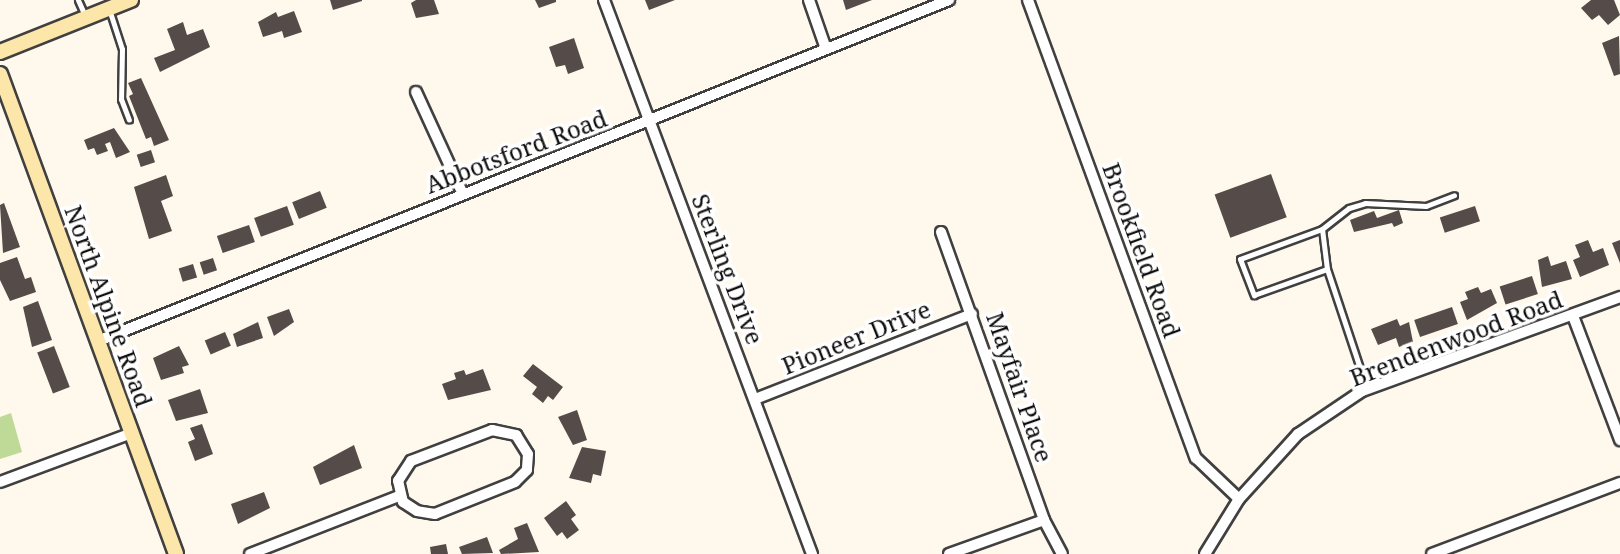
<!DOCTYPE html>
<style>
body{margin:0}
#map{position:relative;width:1620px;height:554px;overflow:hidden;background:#fff8ed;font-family:"Noto Serif",serif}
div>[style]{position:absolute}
.forest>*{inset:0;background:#bfd997}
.building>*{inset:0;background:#554c49;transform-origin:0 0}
.roads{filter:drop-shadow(2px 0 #404040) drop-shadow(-2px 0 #404040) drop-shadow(0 2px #404040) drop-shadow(0 -2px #404040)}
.lane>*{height:5px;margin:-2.5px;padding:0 2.5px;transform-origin:2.5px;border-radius:2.5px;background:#fff}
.street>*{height:10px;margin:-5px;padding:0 5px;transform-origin:5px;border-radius:5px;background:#fff}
.secondary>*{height:14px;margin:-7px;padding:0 7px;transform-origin:7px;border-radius:7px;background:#fde6a9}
span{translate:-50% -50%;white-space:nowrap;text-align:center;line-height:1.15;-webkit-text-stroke:7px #fff;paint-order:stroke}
.street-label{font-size:24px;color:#0d0d0d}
</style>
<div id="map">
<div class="forest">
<div style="clip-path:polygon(11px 413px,22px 452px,0 459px,0 417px)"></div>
</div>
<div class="building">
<div style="clip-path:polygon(330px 0,362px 0,362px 1px,333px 10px)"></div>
<div style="clip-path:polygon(416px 0,434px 0,439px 14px,416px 18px,411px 3px)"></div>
<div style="clip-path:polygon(535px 0,556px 0,556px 2px,539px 8px)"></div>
<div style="clip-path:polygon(645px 0,675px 0,649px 10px)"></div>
<div style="clip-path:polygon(843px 0,872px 0,846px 10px)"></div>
<div style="clip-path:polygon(1591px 0,1614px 0,1620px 15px,1608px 25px,1599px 15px,1592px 20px,1581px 8px)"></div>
<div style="clip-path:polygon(294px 11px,302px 32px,284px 38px,282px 31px,263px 37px,258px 22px,276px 12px,278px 17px)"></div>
<div style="clip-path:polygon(183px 22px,187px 35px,203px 29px,210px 47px,160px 72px,154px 58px,175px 50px,167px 29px)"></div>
<div style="clip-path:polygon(1619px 36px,1620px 74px,1614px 76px,1602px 43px)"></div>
<div style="clip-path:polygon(574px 38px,584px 68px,568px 74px,565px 65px,556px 67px,549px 47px)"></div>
<div style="clip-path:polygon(141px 78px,169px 140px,154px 146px,151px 137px,146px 139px,129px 96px,133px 94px,128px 83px)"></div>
<div style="clip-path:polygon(114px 128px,130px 152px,116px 158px,110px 142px,105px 144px,108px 151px,97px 155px,94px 148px,88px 150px,84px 140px)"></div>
<div style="left:151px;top:150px;width:13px;height:15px;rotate:72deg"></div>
<div style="left:1271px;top:174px;width:46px;height:60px;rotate:70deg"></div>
<div style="clip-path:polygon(166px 175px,173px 196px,161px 201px,172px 231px,149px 239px,134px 187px)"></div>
<div style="left:320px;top:191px;width:18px;height:30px;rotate:68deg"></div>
<div style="clip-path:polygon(4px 203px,20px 247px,3px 253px,0 205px)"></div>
<div style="left:287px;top:206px;width:20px;height:35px;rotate:70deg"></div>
<div style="left:1475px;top:206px;width:16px;height:37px;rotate:72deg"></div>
<div style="clip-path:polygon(1399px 210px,1403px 223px,1394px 227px,1392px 223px,1354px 232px,1350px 220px,1374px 211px,1377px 218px)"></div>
<div style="left:249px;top:225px;width:18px;height:34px;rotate:71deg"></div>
<div style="clip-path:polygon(1588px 240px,1593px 252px,1603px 248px,1609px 265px,1580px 277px,1573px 260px,1580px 257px,1575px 245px)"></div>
<div style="clip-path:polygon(1620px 240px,1620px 263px,1612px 243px)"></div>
<div style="clip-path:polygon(1548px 256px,1551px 266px,1566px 261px,1572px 279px,1542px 287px,1538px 260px)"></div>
<div style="clip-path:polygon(17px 257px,25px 279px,31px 277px,36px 292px,10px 301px,0 280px,0 263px)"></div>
<div style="left:213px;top:258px;width:13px;height:14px;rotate:72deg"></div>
<div style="left:193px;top:264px;width:14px;height:15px;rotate:73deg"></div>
<div style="left:1532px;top:276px;width:19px;height:34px;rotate:72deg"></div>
<div style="clip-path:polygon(1478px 287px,1481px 293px,1491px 289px,1497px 303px,1467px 320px,1460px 302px,1468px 299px,1465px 292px)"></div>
<div style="clip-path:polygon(38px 301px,52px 340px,32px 347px,23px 307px)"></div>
<div style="left:1452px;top:307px;width:18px;height:40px;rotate:71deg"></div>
<div style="clip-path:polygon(289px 309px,294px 322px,274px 336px,267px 317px)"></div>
<div style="clip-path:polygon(1397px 319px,1400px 326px,1409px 322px,1413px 342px,1399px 347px,1396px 338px,1378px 345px,1371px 329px)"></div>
<div style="clip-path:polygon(258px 322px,263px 338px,237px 347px,233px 334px)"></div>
<div style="left:225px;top:332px;width:15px;height:22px;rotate:67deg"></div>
<div style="left:54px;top:346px;width:44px;height:18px;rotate:69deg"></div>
<div style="clip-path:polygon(179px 346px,189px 365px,182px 367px,184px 373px,161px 380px,153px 358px)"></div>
<div style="clip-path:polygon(533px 364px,563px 387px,553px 400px,548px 396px,543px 403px,532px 394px,537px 387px,523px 376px)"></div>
<div style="clip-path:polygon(483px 369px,491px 390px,448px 400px,442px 384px,456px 379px,454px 373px,464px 370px,466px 375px)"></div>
<div style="clip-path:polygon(200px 389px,208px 413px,176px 421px,168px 400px)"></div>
<div style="clip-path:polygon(577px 410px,587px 440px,573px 445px,558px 417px)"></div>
<div style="clip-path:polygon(202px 424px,213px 454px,195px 461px,188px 442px,195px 439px,190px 428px)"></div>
<div style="clip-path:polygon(354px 445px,362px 468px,320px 485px,313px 467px)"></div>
<div style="clip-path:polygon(582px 447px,606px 451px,601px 476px,593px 474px,591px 483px,569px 478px)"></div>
<div style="clip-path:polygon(264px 492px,270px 508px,238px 524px,231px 504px)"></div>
<div style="clip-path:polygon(566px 501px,576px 515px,571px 519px,579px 530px,567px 539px,562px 532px,557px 536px,544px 518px)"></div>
<div style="clip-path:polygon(527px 523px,539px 552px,501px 554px,499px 550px,518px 539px,514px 528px)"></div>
<div style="clip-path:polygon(487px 537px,493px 553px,462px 554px,459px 547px)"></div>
<div style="clip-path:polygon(446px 544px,448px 554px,431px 554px,430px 547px)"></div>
</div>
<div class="roads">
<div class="lane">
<div style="left:78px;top:0;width:20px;rotate:66deg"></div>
<div style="left:109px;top:9px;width:42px;rotate:72deg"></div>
<div style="left:122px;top:49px;width:50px;rotate:91.1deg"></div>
<div style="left:121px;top:99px;width:22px;rotate:69deg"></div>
<div style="left:1322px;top:229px;width:34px;rotate:-38deg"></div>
<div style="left:1349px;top:208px;width:17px;rotate:-17deg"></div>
<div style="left:1365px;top:203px;width:61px;rotate:2.8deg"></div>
<div style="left:1426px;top:206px;width:30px;rotate:-21deg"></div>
<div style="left:1327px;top:269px;width:40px;rotate:-97.1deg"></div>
<div style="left:1322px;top:229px;width:87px;rotate:159.9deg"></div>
<div style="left:1240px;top:259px;width:39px;rotate:69deg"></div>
<div style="left:1254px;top:295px;width:77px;rotate:-19.6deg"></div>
<div style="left:1327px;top:269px;width:126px;rotate:71.6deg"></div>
</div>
<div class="street">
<div style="left:604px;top:0;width:592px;rotate:69.42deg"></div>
<div style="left:809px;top:0;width:49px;rotate:70.8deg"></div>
<div style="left:1028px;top:0;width:488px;rotate:69.9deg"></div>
<div style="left:1196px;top:458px;width:59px;rotate:43.6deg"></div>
<div style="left:416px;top:92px;width:112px;rotate:65.3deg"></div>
<div style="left:941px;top:232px;width:306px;rotate:70.3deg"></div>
<div style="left:1044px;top:520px;width:38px;rotate:62deg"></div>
<div style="left:1573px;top:316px;width:133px;rotate:69.2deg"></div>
<div style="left:98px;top:341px;width:917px;rotate:-21.84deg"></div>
<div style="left:755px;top:399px;width:233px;rotate:-21.4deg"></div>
<div style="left:492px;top:430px;width:25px;rotate:12deg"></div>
<div style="left:516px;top:435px;width:22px;rotate:58deg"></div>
<div style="left:528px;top:454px;width:16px;rotate:94deg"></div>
<div style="left:527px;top:470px;width:17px;rotate:135deg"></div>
<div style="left:515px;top:482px;width:86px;rotate:158.2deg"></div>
<div style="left:435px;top:514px;width:18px;rotate:-171deg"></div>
<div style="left:417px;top:511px;width:17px;rotate:-147deg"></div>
<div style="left:403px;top:502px;width:22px;rotate:-103deg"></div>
<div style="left:398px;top:481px;width:24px;rotate:-57deg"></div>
<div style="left:411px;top:461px;width:87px;rotate:-20.9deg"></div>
<div style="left:0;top:482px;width:141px;rotate:-20.4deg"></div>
<div style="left:250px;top:554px;width:160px;rotate:-21.3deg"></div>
<div style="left:949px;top:554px;width:101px;rotate:-19.7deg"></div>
<div style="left:1205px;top:554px;width:65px;rotate:-58.3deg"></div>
<div style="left:1239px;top:499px;width:88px;rotate:-47.8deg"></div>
<div style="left:1298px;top:434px;width:77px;rotate:-33.9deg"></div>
<div style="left:1362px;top:391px;width:275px;rotate:-20deg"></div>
<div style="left:1432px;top:554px;width:201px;rotate:-20.7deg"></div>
</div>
<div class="secondary">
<div style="left:0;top:52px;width:141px;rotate:-21.7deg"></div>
<div style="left:0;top:74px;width:511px;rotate:69.86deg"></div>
</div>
</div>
<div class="street-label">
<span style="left:516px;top:151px;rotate:-21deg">Abbotsford Road</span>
<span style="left:1142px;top:250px;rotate:70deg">Brookfield Road</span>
<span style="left:728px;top:269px;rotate:69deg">Sterling Drive</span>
<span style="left:109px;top:306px;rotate:70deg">North Alpine Road</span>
<span style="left:856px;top:337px;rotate:-22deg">Pioneer Drive</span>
<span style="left:1456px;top:338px;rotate:-21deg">Brendenwood Road</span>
<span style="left:1020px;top:387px;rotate:71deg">Mayfair Place</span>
</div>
</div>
